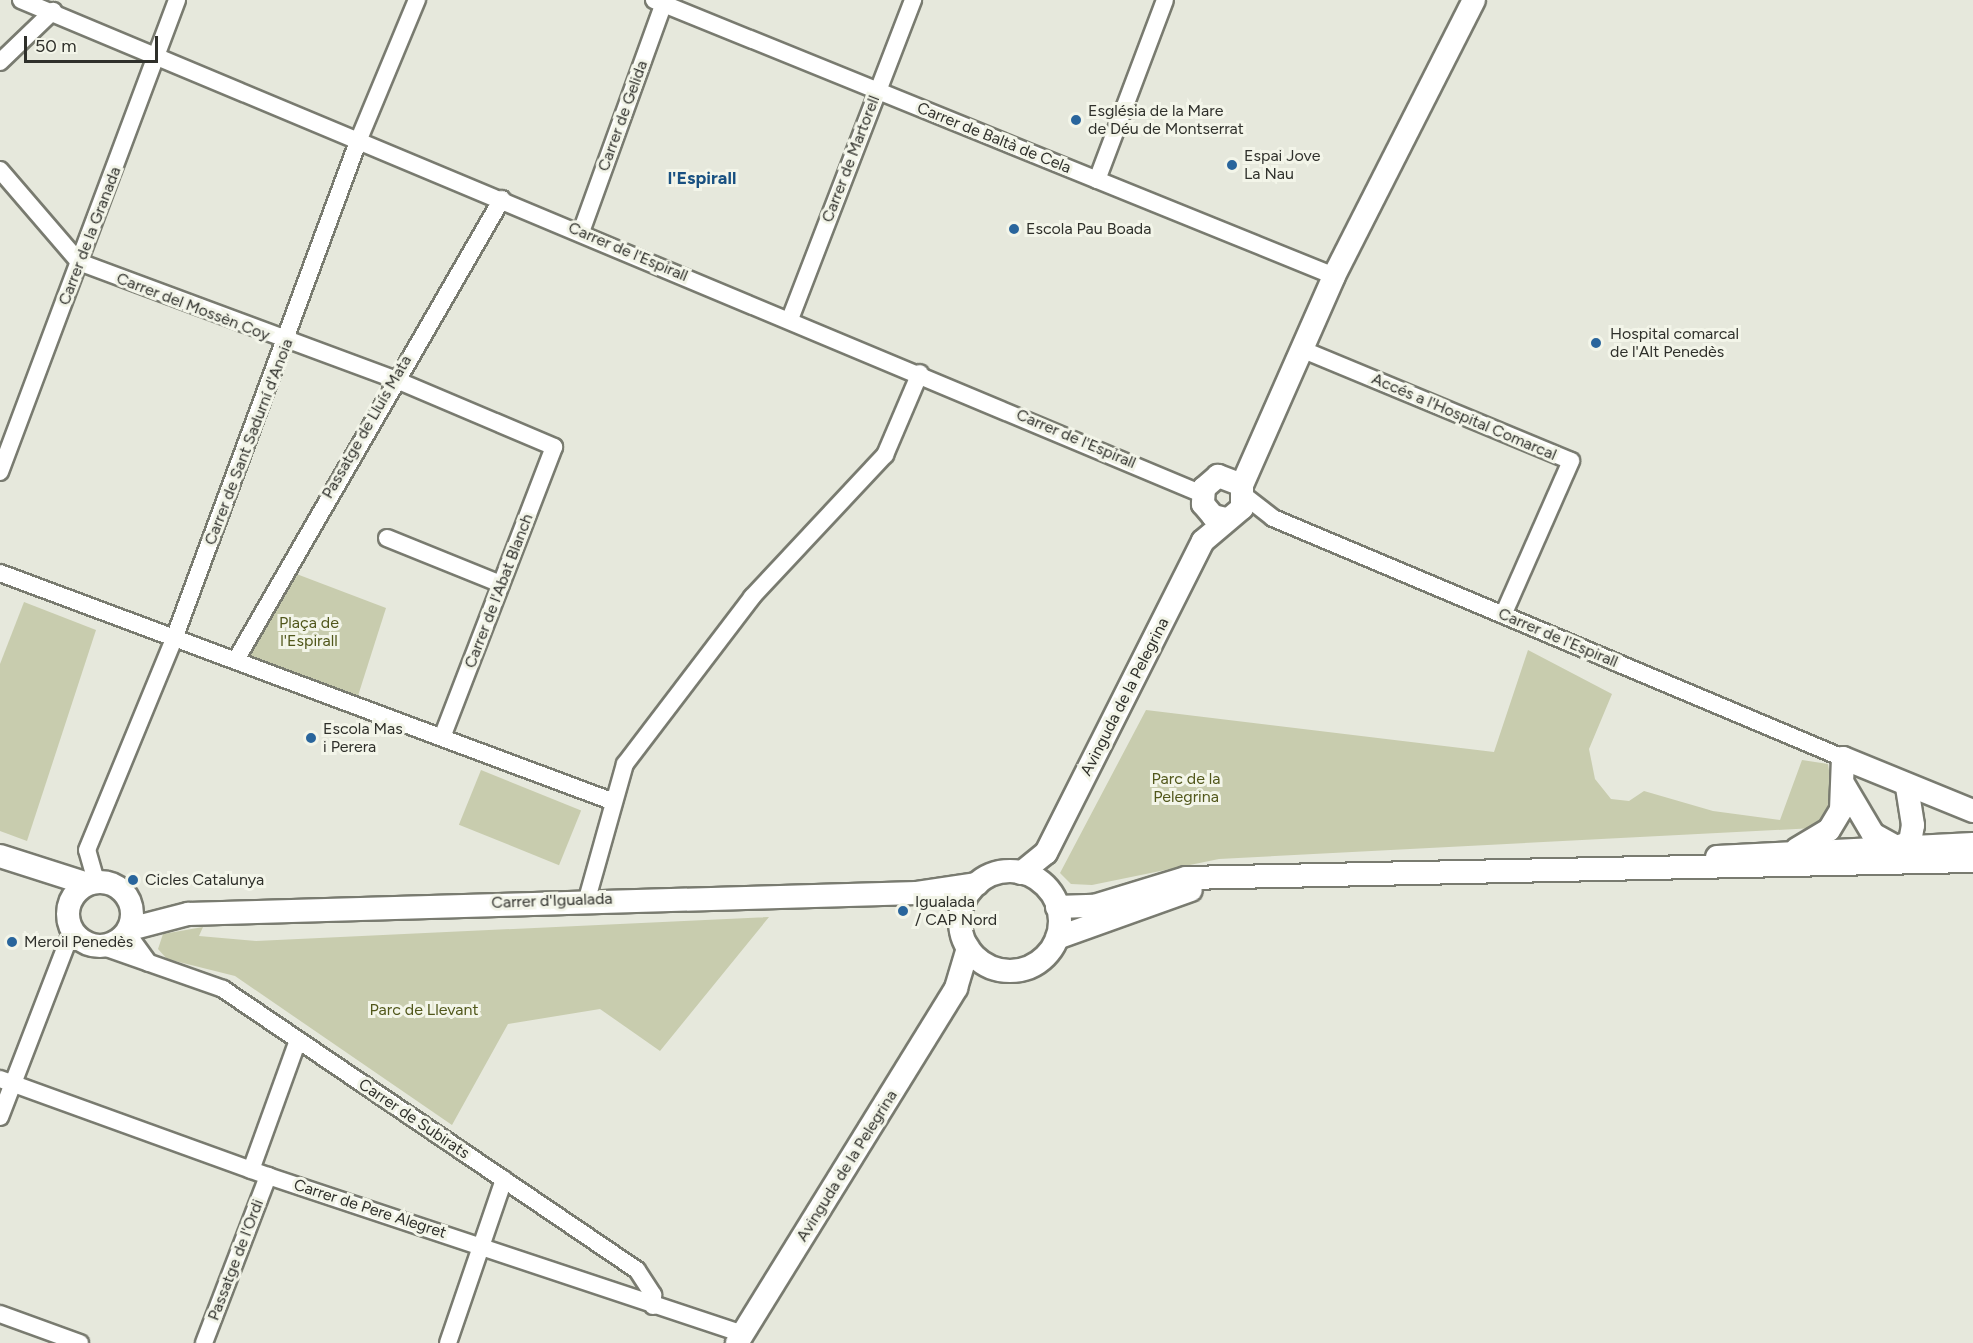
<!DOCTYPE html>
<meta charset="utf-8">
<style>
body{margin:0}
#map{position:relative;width:1973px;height:1343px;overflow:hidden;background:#e6e8dc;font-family:Figtree,sans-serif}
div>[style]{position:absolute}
.green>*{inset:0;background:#c8ccae;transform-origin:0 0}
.roads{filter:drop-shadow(2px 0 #797b70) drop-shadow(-2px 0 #797b70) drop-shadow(0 2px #797b70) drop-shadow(0 -2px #797b70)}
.street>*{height:16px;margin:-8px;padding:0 8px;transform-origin:8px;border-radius:8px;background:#fff}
.secondary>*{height:22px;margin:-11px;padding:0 11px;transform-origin:11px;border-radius:11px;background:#fff}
.secondary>.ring{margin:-11px;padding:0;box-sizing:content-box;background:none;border:22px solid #fff;border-radius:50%}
.dots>*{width:16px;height:16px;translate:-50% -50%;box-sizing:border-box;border:3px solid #f3f5e9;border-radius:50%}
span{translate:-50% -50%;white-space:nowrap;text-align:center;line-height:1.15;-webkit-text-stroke:6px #f3f5e9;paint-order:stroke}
.poi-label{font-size:16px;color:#2f302b}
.left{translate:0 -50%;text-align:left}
.street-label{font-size:16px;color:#2f302b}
.park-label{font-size:16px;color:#51571b}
.neighbourhood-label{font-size:18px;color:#185081;font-weight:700}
.scale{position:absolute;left:24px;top:36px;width:134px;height:27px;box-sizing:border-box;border:3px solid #2f302b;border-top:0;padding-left:8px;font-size:18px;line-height:21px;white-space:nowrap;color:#2f302b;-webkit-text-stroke:4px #f3f5e9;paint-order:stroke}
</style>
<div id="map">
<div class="green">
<div style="clip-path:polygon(286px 570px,386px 608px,356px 702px,237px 658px)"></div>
<div style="clip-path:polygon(24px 602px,96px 630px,27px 841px,0 831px,0 664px)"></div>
<div style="clip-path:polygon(1528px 650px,1612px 694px,1589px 749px,1595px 779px,1611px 799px,1629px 801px,1644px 791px,1713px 811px,1780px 820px,1802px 760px,1828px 764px,1833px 798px,1824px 818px,1814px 828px,1219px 859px,1092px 885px,1071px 884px,1060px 873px,1146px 710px,1494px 752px)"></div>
<div style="left:481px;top:770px;width:108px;height:59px;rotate:22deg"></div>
<div style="clip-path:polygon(769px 917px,660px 1051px,600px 1009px,508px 1024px,452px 1125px,235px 976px,167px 959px,158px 949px,163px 934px,203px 927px,199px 936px,256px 941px)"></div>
</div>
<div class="roads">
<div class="street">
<div style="left:21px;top:0;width:1280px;rotate:22.7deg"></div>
<div style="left:654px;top:0;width:734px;rotate:22.09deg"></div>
<div style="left:0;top:62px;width:74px;rotate:-43.9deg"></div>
<div style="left:0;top:170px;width:121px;rotate:49.3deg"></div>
<div style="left:79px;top:262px;width:336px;rotate:20.4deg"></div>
<div style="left:394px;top:379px;width:174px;rotate:23deg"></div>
<div style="left:554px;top:447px;width:309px;rotate:111.1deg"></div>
<div style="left:1097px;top:180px;width:192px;rotate:-69.3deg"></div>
<div style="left:581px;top:232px;width:247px;rotate:-70.1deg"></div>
<div style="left:790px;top:319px;width:342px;rotate:-68.9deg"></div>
<div style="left:1301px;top:349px;width:292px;rotate:22.5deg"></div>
<div style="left:1571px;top:461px;width:168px;rotate:113.8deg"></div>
<div style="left:0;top:472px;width:504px;rotate:-69.44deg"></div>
<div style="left:1245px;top:496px;width:36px;rotate:38deg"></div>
<div style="left:1273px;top:518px;width:618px;rotate:22.83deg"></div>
<div style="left:387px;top:538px;width:123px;rotate:22deg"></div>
<div style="left:0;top:573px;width:655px;rotate:20.45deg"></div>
<div style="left:237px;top:658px;width:530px;rotate:-60deg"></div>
<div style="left:96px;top:881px;width:32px;rotate:-106deg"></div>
<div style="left:87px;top:850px;width:231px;rotate:-67.6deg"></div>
<div style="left:175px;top:636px;width:530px;rotate:-69.68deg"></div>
<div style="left:359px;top:139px;width:151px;rotate:-67.4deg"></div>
<div style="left:587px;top:899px;width:140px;rotate:-74.3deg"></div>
<div style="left:625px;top:764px;width:210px;rotate:-52.7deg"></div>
<div style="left:752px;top:597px;width:195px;rotate:-46.9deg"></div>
<div style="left:885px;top:455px;width:89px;rotate:-66.9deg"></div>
<div style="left:127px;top:933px;width:37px;rotate:54deg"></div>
<div style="left:104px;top:947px;width:126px;rotate:19.4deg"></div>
<div style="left:223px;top:989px;width:500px;rotate:34.17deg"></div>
<div style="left:637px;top:1270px;width:30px;rotate:57deg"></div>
<div style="left:653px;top:1295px;width:11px;rotate:90deg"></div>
<div style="left:0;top:1079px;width:285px;rotate:19.9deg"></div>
<div style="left:268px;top:1176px;width:501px;rotate:18.4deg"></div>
<div style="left:0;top:1117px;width:200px;rotate:-68.9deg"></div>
<div style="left:251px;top:1170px;width:138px;rotate:-70.1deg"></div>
<div style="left:0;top:1314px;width:85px;rotate:19.9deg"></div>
<div style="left:204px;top:1343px;width:179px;rotate:-69deg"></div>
<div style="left:448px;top:1343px;width:173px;rotate:-71.1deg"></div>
</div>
<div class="secondary">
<div style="left:1242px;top:485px;width:228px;rotate:-66.2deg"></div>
<div style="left:1334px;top:276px;width:309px;rotate:-63.1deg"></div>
<div style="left:1844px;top:785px;width:57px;rotate:59.4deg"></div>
<div style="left:1873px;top:834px;width:29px;rotate:29deg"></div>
<div style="left:1797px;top:849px;width:37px;rotate:-31deg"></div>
<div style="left:1829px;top:830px;width:23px;rotate:-59deg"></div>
<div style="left:1841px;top:810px;width:52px;rotate:-87.8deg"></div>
<div style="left:1843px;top:758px;width:140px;rotate:22.2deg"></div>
<div style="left:1892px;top:849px;width:19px;rotate:-21deg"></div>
<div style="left:1910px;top:842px;width:17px;rotate:-80deg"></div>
<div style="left:1913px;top:825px;width:37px;rotate:-99deg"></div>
<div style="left:0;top:856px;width:92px;rotate:17.7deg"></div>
<div style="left:1717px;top:857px;width:256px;rotate:-2.9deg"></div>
<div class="ring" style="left:960px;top:871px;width:78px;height:78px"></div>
<div style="left:1021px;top:873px;width:32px;rotate:-39deg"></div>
<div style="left:1046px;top:853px;width:349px;rotate:-63.3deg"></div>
<div style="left:1203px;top:541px;width:51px;rotate:-40.2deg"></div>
<div style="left:1242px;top:508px;width:23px;rotate:-90deg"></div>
<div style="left:1242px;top:485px;width:26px;rotate:-159deg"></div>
<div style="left:1218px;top:476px;width:18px;rotate:139deg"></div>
<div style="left:1204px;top:488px;width:16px;rotate:94deg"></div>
<div style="left:1203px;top:504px;width:16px;rotate:50deg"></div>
<div style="left:1213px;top:516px;width:13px;rotate:13deg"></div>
<div class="ring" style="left:68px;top:882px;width:42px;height:42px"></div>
<div style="left:1057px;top:907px;width:37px;rotate:-2deg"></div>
<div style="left:1094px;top:906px;width:96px;rotate:-16.9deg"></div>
<div style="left:1186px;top:878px;width:787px;rotate:-1.24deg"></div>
<div style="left:130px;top:929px;width:60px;rotate:-14.5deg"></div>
<div style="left:188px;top:914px;width:729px;rotate:-1.65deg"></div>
<div style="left:917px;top:893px;width:61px;rotate:-8.5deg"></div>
<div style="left:1057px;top:938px;width:142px;rotate:-19.7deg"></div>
<div style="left:737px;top:1343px;width:417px;rotate:-58.3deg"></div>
<div style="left:956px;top:988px;width:42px;rotate:-73.3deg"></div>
</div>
</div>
<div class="dots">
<div style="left:1076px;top:120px;background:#29659c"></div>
<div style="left:1232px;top:165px;background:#29659c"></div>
<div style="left:1014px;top:229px;background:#29659c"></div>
<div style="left:1596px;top:343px;background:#29659c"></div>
<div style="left:311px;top:738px;background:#29659c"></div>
<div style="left:133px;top:880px;background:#29659c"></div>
<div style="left:903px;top:911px;background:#29659c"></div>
<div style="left:12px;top:942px;background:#29659c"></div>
</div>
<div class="poi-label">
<span class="left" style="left:1088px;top:120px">Església de la Mare<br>de Déu de Montserrat</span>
<span class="left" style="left:1244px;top:165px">Espai Jove<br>La Nau</span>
<span class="left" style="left:1026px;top:229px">Escola Pau Boada</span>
<span class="left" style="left:1610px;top:343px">Hospital comarcal<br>de l'Alt Penedès</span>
<span class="left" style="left:323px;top:738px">Escola Mas<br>i Perera</span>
<span class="left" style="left:145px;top:880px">Cicles Catalunya</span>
<span class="left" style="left:915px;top:911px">Igualada<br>/ CAP Nord</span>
<span class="left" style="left:24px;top:942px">Meroil Penedès</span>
</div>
<div class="street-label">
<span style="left:623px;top:116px;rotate:-70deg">Carrer de Gelida</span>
<span style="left:994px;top:138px;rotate:22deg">Carrer de Baltà de Cela</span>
<span style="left:851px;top:159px;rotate:-69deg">Carrer de Martorell</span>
<span style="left:90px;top:236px;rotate:-69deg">Carrer de la Granada</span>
<span style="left:628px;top:252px;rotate:23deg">Carrer de l'Espirall</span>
<span style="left:193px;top:307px;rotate:21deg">Carrer del Mossèn Coy</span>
<span style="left:1464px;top:417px;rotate:23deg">Accés a l'Hospital Comarcal</span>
<span style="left:367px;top:427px;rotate:-60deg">Passatge de Lluís Mata</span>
<span style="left:1076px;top:439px;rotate:23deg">Carrer de l'Espirall</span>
<span style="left:249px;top:442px;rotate:-69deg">Carrer de Sant Sadurní d'Anoia</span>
<span style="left:499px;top:591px;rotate:-69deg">Carrer de l'Abat Blanch</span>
<span style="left:1558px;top:638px;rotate:23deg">Carrer de l'Espirall</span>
<span style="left:1125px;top:697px;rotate:-63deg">Avinguda de la Pelegrina</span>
<span style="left:552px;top:901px;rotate:-2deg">Carrer d'Igualada</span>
<span style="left:414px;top:1119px;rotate:34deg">Carrer de Subirats</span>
<span style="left:847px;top:1166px;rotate:-58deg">Avinguda de la Pelegrina</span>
<span style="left:370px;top:1209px;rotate:18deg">Carrer de Pere Alegret</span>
<span style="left:236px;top:1260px;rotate:-69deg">Passatge de l'Ordi</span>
</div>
<div class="park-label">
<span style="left:309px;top:632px">Plaça de<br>l'Espirall</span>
<span style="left:1186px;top:788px">Parc de la<br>Pelegrina</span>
<span style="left:424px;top:1010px">Parc de Llevant</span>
</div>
<div class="neighbourhood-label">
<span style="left:702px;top:178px">l'Espirall</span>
</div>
<div class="scale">50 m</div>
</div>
